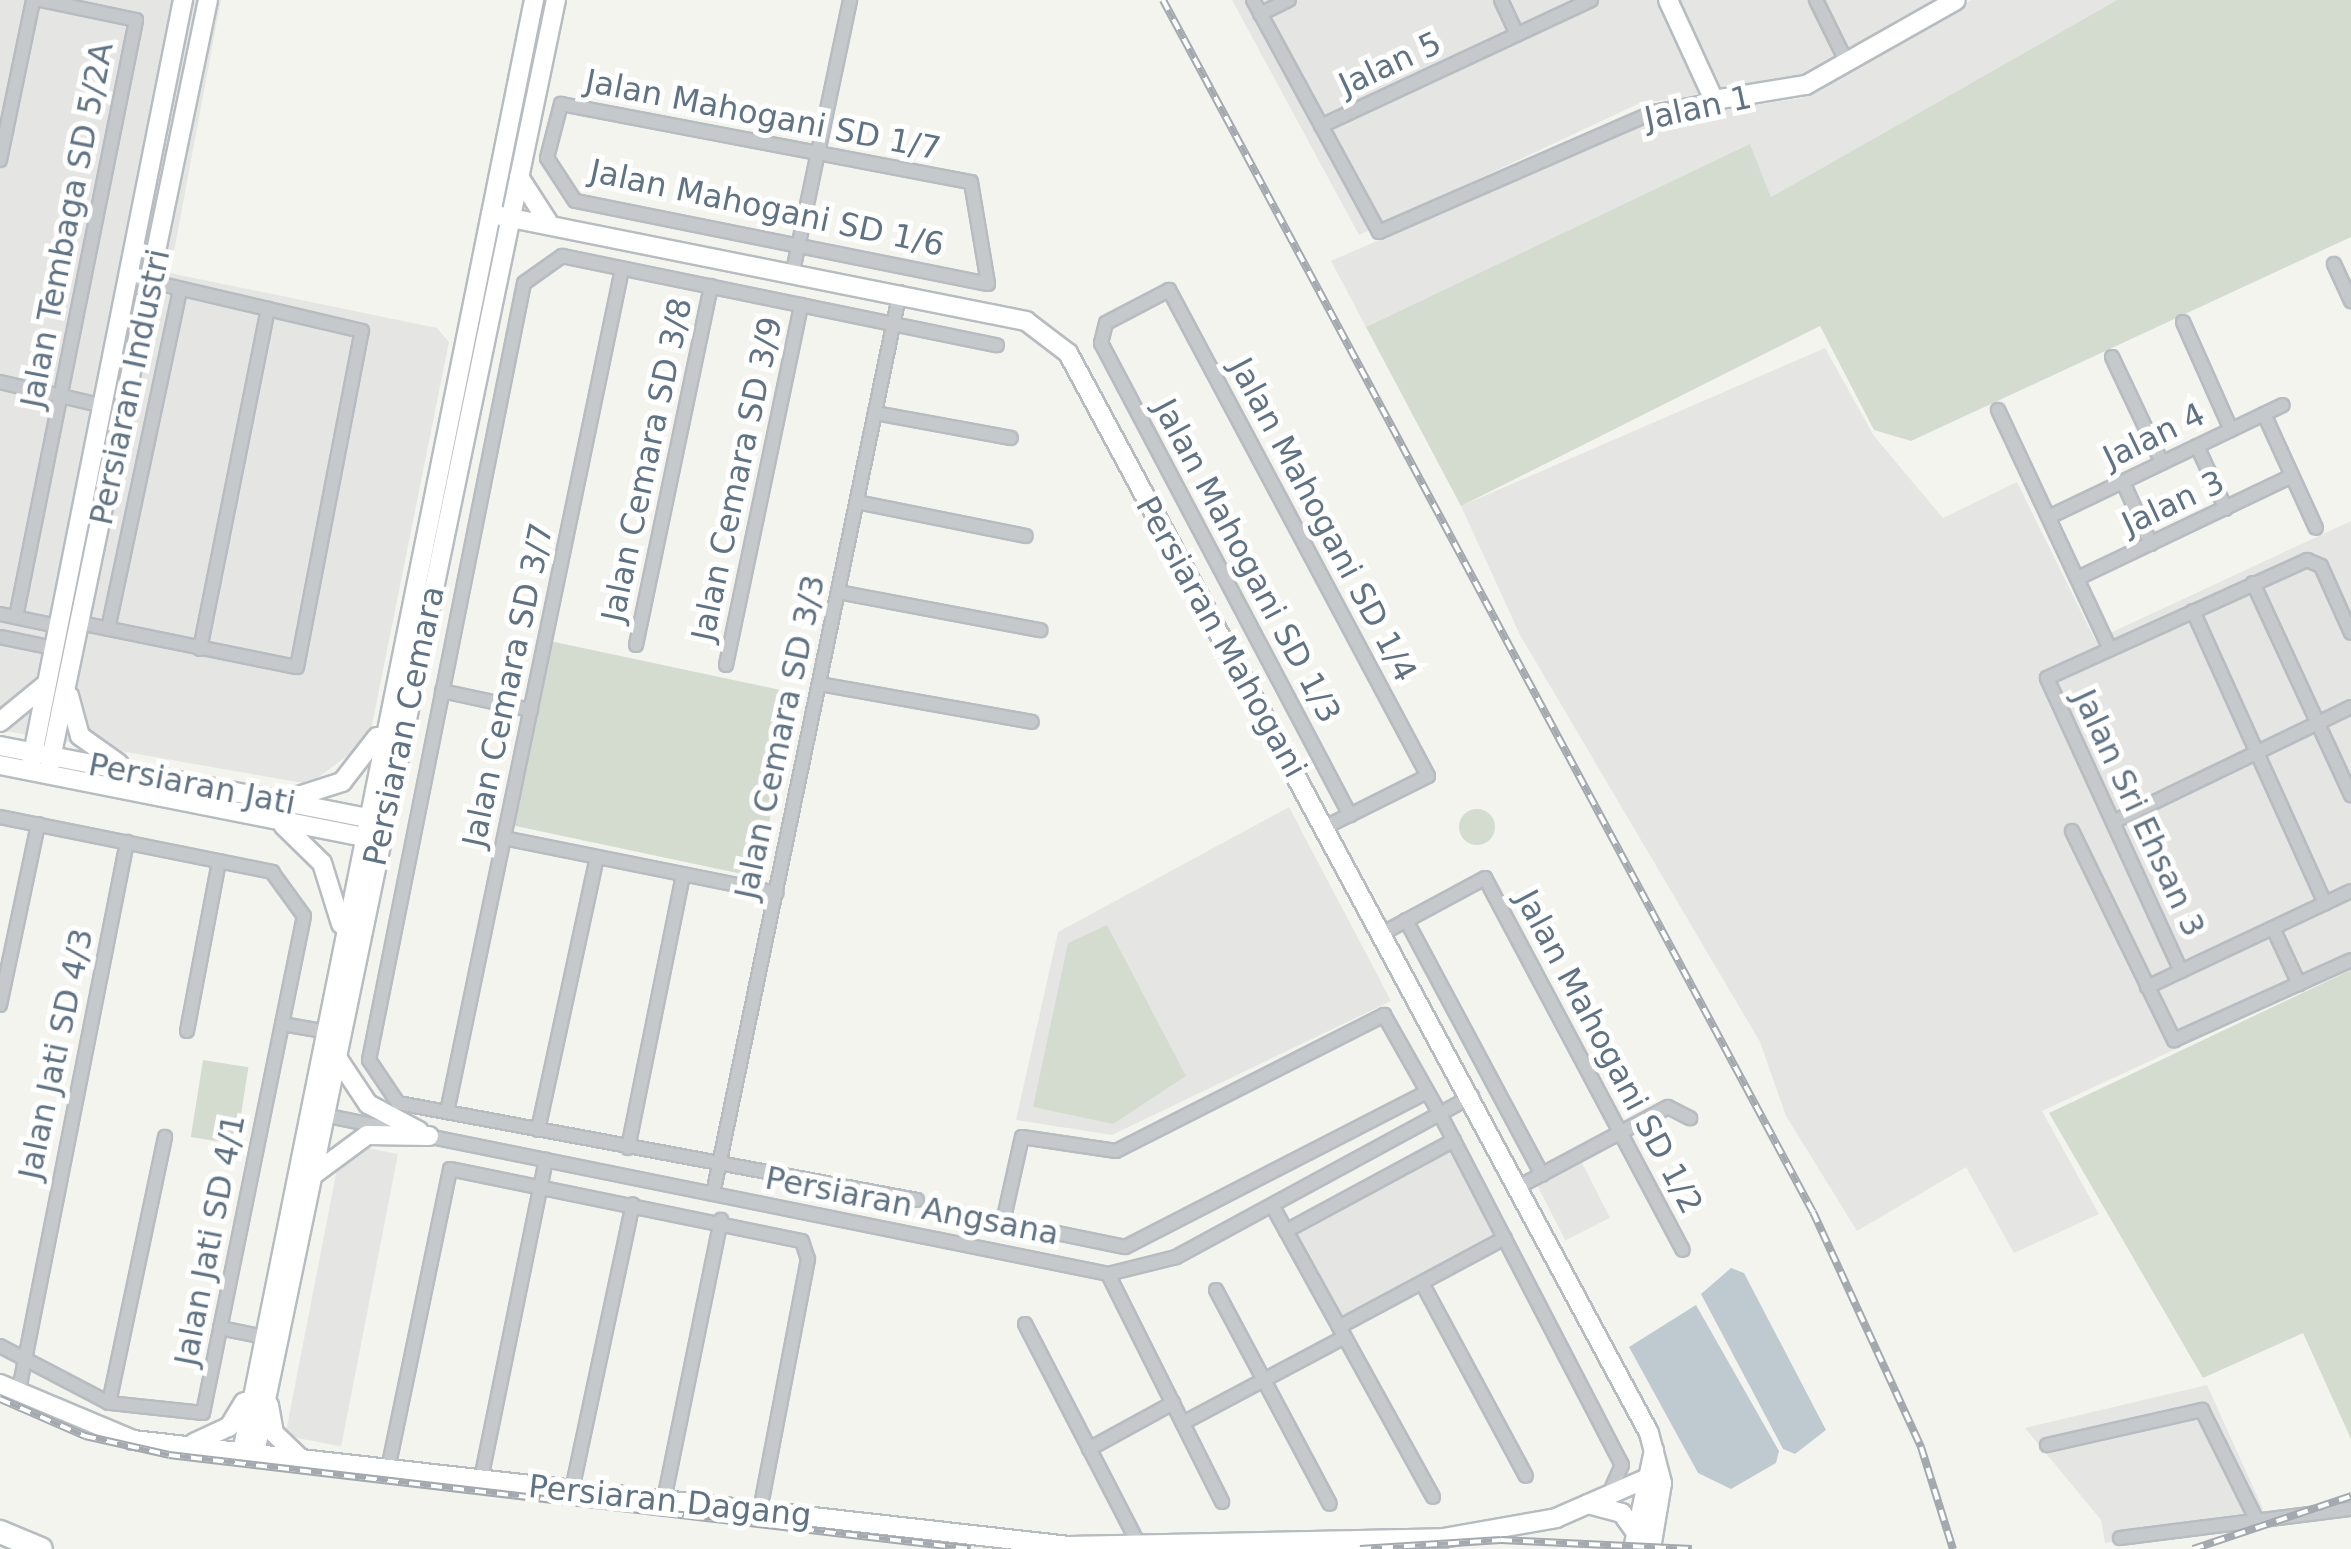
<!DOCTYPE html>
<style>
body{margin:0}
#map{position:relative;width:2351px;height:1549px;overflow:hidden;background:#f4f4ef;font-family:"DejaVu Sans",sans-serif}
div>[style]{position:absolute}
.built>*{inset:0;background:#e5e6e3;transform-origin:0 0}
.green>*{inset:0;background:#d4dcd0;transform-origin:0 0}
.round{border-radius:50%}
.water>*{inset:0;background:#becacf}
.roads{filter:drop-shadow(2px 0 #b7bcc1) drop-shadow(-2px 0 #b7bcc1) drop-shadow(0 2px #b7bcc1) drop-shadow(0 -2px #b7bcc1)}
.street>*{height:12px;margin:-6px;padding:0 6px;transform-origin:6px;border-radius:6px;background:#c6c9cc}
.secondary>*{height:18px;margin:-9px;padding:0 9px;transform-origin:9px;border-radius:9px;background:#fff}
.highway>*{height:22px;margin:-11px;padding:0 11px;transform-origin:11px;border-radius:11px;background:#fff}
.rail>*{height:8px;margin-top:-4px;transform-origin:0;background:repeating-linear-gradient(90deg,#fff 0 11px,#a3a9af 0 22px);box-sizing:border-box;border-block:2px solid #a3a9af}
span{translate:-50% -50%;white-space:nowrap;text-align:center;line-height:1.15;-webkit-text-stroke:10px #fff;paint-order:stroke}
.street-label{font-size:32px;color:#607384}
</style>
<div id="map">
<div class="built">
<div style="clip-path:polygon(0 0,221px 0,170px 273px,437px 328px,449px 342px,369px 740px,309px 784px,0 730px)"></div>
<div style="clip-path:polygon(1232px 0,1935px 0,1787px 86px,1640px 103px,1359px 235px)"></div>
<div style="clip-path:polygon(1971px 0,2117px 0,1771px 197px,1750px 145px,1366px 327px,1331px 261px,1650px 121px,1801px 98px)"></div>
<div style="clip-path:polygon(1825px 348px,1874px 436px,1943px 518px,2017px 482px,2095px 640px,2351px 521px,2351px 968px,2042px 1111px,2099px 1214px,2014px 1253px,1966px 1167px,1857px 1231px,1786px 1116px,1760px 1042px,1520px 635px,1461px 506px)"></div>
<div style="clip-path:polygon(1289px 807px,1391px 1001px,1112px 1135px,1016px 1120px,1058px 932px)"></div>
<div style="left:1456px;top:1135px;width:119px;height:200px;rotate:62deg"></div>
<div style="left:398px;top:1154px;width:298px;height:57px;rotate:101deg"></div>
<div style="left:1580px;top:1159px;width:66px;height:50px;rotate:63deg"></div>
<div style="clip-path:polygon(2207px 1385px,2263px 1509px,2249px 1523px,2105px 1543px,2101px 1520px,2025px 1428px)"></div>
</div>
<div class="green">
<div style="clip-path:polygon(2117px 0,2351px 0,2351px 237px,1911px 441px,1874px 430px,1820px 326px,1461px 506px,1366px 327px,1750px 144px,1771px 197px)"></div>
<div style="left:550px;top:641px;width:252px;height:188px;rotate:12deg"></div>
<div class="round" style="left:1459px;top:809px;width:36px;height:36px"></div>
<div style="clip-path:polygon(1107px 925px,1186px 1076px,1113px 1124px,1033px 1107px,1068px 943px)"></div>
<div style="clip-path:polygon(2351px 970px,2351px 1439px,2303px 1333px,2203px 1378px,2049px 1113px)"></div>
<div style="left:203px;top:1060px;width:46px;height:78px;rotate:9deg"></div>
</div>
<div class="water">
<div style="clip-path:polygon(1731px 1268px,1744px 1273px,1826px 1430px,1795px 1454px,1783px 1449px,1701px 1294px)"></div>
<div style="clip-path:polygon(1696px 1305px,1779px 1451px,1776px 1463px,1731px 1489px,1698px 1473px,1629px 1347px)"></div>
</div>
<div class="roads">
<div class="street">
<div style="left:1253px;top:0;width:264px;rotate:61.5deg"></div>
<div style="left:1379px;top:232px;width:300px;rotate:-23.6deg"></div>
<div style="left:1654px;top:112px;width:61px;rotate:-11.3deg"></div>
<div style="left:1501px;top:0;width:38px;rotate:65deg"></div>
<div style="left:1816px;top:0;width:70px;rotate:63.8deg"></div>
<div style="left:1260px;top:14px;width:32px;rotate:-26deg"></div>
<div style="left:561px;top:104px;width:417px;rotate:10.8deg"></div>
<div style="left:971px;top:182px;width:103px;rotate:80.5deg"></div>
<div style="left:988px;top:284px;width:421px;rotate:-168.6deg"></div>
<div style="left:575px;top:201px;width:51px;rotate:-123.1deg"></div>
<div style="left:547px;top:158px;width:56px;rotate:-75.5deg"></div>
<div style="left:1321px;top:126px;width:298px;rotate:-25deg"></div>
<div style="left:0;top:160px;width:163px;rotate:-78.3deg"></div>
<div style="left:2334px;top:264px;width:41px;rotate:65.3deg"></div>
<div style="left:793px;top:271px;width:277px;rotate:-78.1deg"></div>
<div style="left:2183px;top:322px;width:118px;rotate:66deg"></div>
<div style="left:2112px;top:357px;width:117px;rotate:64.7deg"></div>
<div style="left:0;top:382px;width:107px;rotate:13deg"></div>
<div style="left:1998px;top:410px;width:264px;rotate:64.9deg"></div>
<div style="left:875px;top:413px;width:138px;rotate:10.4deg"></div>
<div style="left:2264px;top:414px;width:125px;rotate:65.5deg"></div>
<div style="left:2197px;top:446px;width:69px;rotate:65.3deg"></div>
<div style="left:2123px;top:482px;width:68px;rotate:65.7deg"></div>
<div style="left:857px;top:502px;width:172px;rotate:11.4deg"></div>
<div style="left:2049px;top:517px;width:259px;rotate:-25.6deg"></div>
<div style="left:2078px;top:578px;width:237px;rotate:-25.5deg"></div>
<div style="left:2253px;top:583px;width:234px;rotate:65.2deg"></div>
<div style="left:838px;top:592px;width:206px;rotate:10.7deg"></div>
<div style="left:2193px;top:611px;width:321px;rotate:65.7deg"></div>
<div style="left:0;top:614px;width:58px;rotate:11.9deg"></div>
<div style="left:16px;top:617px;width:609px;rotate:-78.63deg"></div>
<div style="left:136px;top:20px;width:98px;rotate:-168.2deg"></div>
<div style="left:80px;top:623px;width:221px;rotate:11.5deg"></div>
<div style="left:297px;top:667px;width:342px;rotate:-79.1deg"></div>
<div style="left:362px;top:331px;width:240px;rotate:-166.8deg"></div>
<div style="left:108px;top:629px;width:347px;rotate:-78deg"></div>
<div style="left:0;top:637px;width:54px;rotate:11.7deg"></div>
<div style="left:636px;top:645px;width:367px;rotate:-78.2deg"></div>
<div style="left:200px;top:649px;width:347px;rotate:-78.7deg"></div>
<div style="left:726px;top:665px;width:368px;rotate:-78.2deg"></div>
<div style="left:819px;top:684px;width:216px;rotate:10.1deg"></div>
<div style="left:442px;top:691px;width:91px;rotate:12.1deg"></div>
<div style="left:0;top:817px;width:278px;rotate:11.4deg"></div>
<div style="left:272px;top:872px;width:54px;rotate:54deg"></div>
<div style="left:304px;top:916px;width:507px;rotate:101.49deg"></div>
<div style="left:203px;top:1413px;width:95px;rotate:-173.9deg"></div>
<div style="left:109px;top:1403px;width:123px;rotate:-152.4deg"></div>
<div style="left:2113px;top:822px;width:264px;rotate:-25.8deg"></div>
<div style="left:1325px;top:827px;width:28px;rotate:-26deg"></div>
<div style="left:1350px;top:815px;width:87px;rotate:-26.6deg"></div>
<div style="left:1428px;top:776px;width:551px;rotate:-118.05deg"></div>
<div style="left:1169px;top:290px;width:71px;rotate:152.4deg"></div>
<div style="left:1106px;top:323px;width:21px;rotate:104deg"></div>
<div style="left:1101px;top:343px;width:534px;rotate:62.19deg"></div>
<div style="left:2072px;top:831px;width:233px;rotate:64deg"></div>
<div style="left:2174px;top:1040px;width:194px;rotate:-24.3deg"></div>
<div style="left:504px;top:838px;width:278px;rotate:11.4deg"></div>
<div style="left:1406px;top:920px;width:289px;rotate:61.9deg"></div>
<div style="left:2273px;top:928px;width:62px;rotate:65.1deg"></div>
<div style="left:1383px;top:933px;width:116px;rotate:-28.3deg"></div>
<div style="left:1485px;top:878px;width:421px;rotate:62deg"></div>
<div style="left:2181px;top:971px;width:322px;rotate:-114.6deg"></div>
<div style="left:2047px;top:678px;width:286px;rotate:-24.4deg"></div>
<div style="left:2307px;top:560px;width:15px;rotate:23deg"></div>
<div style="left:2321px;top:566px;width:73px;rotate:65.9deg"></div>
<div style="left:2147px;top:987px;width:225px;rotate:-25.2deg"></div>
<div style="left:0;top:1005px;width:185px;rotate:-78.1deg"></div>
<div style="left:282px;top:1024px;width:42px;rotate:9.7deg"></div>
<div style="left:187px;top:1031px;width:173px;rotate:-79.3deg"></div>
<div style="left:1427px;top:1092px;width:339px;rotate:152.8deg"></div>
<div style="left:1125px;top:1247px;width:125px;rotate:-168.4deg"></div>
<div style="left:1003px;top:1222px;width:87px;rotate:-77.4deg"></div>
<div style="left:1022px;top:1137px;width:95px;rotate:8.5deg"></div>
<div style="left:1116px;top:1151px;width:301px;rotate:-26.9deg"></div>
<div style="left:1384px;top:1015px;width:114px;rotate:60.5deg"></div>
<div style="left:1440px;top:1114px;width:395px;rotate:62.6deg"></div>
<div style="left:1622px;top:1465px;width:30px;rotate:114deg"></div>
<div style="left:447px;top:1112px;width:861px;rotate:-78.27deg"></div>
<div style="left:319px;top:1114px;width:80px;rotate:11.6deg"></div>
<div style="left:538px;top:1130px;width:279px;rotate:-77.8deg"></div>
<div style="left:422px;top:1135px;width:700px;rotate:11.45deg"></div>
<div style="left:1108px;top:1274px;width:70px;rotate:-14deg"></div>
<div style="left:1176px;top:1257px;width:337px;rotate:-28.5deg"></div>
<div style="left:628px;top:1148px;width:279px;rotate:-78.6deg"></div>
<div style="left:1520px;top:1186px;width:168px;rotate:-28.1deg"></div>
<div style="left:1668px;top:1107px;width:25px;rotate:27deg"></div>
<div style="left:713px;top:1194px;width:921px;rotate:-78.29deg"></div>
<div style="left:917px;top:1200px;width:528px;rotate:-169.41deg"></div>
<div style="left:398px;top:1103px;width:52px;rotate:-124deg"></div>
<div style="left:369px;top:1060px;width:792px;rotate:-78.72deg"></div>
<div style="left:524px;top:283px;width:47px;rotate:-35.4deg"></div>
<div style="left:562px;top:256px;width:444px;rotate:11.6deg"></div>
<div style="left:1273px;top:1207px;width:331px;rotate:61.1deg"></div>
<div style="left:1286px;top:1231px;width:191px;rotate:-28.4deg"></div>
<div style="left:1108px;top:1274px;width:255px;rotate:63.4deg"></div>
<div style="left:1422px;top:1283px;width:219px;rotate:61.7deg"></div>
<div style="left:1216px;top:1290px;width:242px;rotate:62deg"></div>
<div style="left:1025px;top:1324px;width:249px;rotate:62.7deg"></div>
<div style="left:1339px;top:1327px;width:188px;rotate:-28.2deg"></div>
<div style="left:220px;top:1328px;width:41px;rotate:11.3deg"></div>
<div style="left:18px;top:1395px;width:564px;rotate:-78.85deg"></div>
<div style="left:109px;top:1403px;width:272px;rotate:-78.1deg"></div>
<div style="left:1183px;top:1423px;width:183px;rotate:-28deg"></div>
<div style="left:2047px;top:1445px;width:159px;rotate:-12.7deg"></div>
<div style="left:2202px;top:1410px;width:122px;rotate:63.6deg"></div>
<div style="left:1089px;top:1449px;width:96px;rotate:-28.7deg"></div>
<div style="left:388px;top:1469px;width:306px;rotate:-78.3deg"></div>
<div style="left:450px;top:1169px;width:359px;rotate:11.6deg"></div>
<div style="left:802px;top:1241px;width:19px;rotate:72deg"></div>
<div style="left:808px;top:1259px;width:257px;rotate:100.8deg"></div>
<div style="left:481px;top:1479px;width:326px;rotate:-78.5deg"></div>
<div style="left:572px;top:1490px;width:292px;rotate:-78deg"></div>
<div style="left:664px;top:1500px;width:286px;rotate:-78.5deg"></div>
<div style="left:2120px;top:1538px;width:233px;rotate:-7.2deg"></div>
</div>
<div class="secondary">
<div style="left:1668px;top:0;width:110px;rotate:65.3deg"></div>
<div style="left:1714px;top:100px;width:93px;rotate:-9.3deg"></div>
<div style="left:1806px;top:85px;width:172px;rotate:-29.5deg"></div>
<div style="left:519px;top:177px;width:57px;rotate:57.1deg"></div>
<div style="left:491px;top:214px;width:546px;rotate:11.31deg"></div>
<div style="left:1026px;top:321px;width:53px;rotate:37.3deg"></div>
<div style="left:1068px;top:353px;width:1226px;rotate:61.72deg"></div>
<div style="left:1649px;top:1433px;width:52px;rotate:75.4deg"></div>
<div style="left:1662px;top:1483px;width:67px;rotate:99.5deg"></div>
<div style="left:69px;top:696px;width:41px;rotate:74.6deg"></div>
<div style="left:80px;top:736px;width:47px;rotate:35.4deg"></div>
<div style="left:0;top:722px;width:58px;rotate:-39.4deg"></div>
<div style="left:0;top:746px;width:384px;rotate:11.1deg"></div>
<div style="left:0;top:765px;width:382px;rotate:11.2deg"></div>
<div style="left:30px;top:769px;width:784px;rotate:-78.75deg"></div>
<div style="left:48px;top:773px;width:789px;rotate:-78.31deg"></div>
<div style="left:289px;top:799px;width:56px;rotate:-17.8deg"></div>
<div style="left:342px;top:782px;width:57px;rotate:-52.1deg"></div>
<div style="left:283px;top:825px;width:54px;rotate:44.3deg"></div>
<div style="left:322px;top:863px;width:64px;rotate:72.7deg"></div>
<div style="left:336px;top:1056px;width:58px;rotate:56.3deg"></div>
<div style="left:368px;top:1104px;width:58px;rotate:27.9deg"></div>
<div style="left:313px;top:1175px;width:67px;rotate:-36.5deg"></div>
<div style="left:367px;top:1135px;width:62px;rotate:0.9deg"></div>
<div style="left:0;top:1384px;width:144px;rotate:22.8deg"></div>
<div style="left:133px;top:1440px;width:942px;rotate:6.46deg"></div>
<div style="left:1069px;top:1546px;width:374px;rotate:-1.2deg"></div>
<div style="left:1443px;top:1538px;width:115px;rotate:-10deg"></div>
<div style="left:1556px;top:1518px;width:95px;rotate:-23.6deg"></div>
<div style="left:269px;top:1405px;width:28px;rotate:80deg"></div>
<div style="left:274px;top:1433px;width:35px;rotate:44deg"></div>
<div style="left:194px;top:1443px;width:38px;rotate:-25deg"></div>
<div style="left:229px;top:1427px;width:29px;rotate:-59deg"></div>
<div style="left:242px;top:1452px;width:1481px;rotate:-78.63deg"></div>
<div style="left:255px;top:1453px;width:1484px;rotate:-78.3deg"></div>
<div style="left:1588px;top:1504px;width:35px;rotate:15deg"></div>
<div style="left:1622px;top:1513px;width:24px;rotate:55deg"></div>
<div style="left:1633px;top:1549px;width:101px;rotate:-78deg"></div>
</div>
<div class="highway">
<div style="left:0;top:1532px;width:44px;rotate:22.5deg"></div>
</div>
</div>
<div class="rail">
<div style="left:1163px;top:0;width:1375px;rotate:61.8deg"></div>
<div style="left:1813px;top:1212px;width:259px;rotate:65.3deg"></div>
<div style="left:1921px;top:1447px;width:107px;rotate:72.6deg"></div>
<div style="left:0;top:1399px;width:93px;rotate:23.5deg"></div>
<div style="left:85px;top:1436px;width:86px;rotate:12.7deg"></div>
<div style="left:169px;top:1455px;width:807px;rotate:6.68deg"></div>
<div style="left:1360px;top:1549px;width:141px;rotate:-3.7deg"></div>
<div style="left:1501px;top:1540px;width:191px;rotate:2.7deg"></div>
<div style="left:2193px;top:1549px;width:167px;rotate:-18.5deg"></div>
</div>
<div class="street-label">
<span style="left:1390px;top:64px;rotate:-25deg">Jalan 5</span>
<span style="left:1698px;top:108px;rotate:-12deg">Jalan 1</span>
<span style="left:763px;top:115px;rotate:11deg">Jalan Mahogani SD 1/7</span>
<span style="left:767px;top:208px;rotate:12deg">Jalan Mahogani SD 1/6</span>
<span style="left:67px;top:225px;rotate:-79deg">Jalan Tembaga SD 5/2A</span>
<span style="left:130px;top:387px;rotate:-78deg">Persiaran Industri</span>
<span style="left:2154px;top:436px;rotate:-26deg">Jalan 4</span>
<span style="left:647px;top:460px;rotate:-78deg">Jalan Cemara SD 3/8</span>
<span style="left:737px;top:479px;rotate:-78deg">Jalan Cemara SD 3/9</span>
<span style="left:2173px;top:503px;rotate:-25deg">Jalan 3</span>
<span style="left:1323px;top:520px;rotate:62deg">Jalan Mahogani SD 1/4</span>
<span style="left:1247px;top:561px;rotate:62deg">Jalan Mahogani SD 1/3</span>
<span style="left:1221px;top:637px;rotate:61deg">Persiaran Mahogani</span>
<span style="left:508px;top:685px;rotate:-78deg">Jalan Cemara SD 3/7</span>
<span style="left:404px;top:726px;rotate:-78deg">Persiaran Cemara</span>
<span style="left:780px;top:737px;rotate:-78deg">Jalan Cemara SD 3/3</span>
<span style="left:192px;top:784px;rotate:11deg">Persiaran Jati</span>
<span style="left:2139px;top:813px;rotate:65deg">Jalan Sri Ehsan 3</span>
<span style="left:1609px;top:1052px;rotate:62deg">Jalan Mahogani SD 1/2</span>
<span style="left:56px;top:1054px;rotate:-78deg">Jalan Jati SD 4/3</span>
<span style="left:912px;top:1206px;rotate:11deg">Persiaran Angsana</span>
<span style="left:210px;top:1240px;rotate:-79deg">Jalan Jati SD 4/1</span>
<span style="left:670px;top:1501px;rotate:6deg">Persiaran Dagang</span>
</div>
</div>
